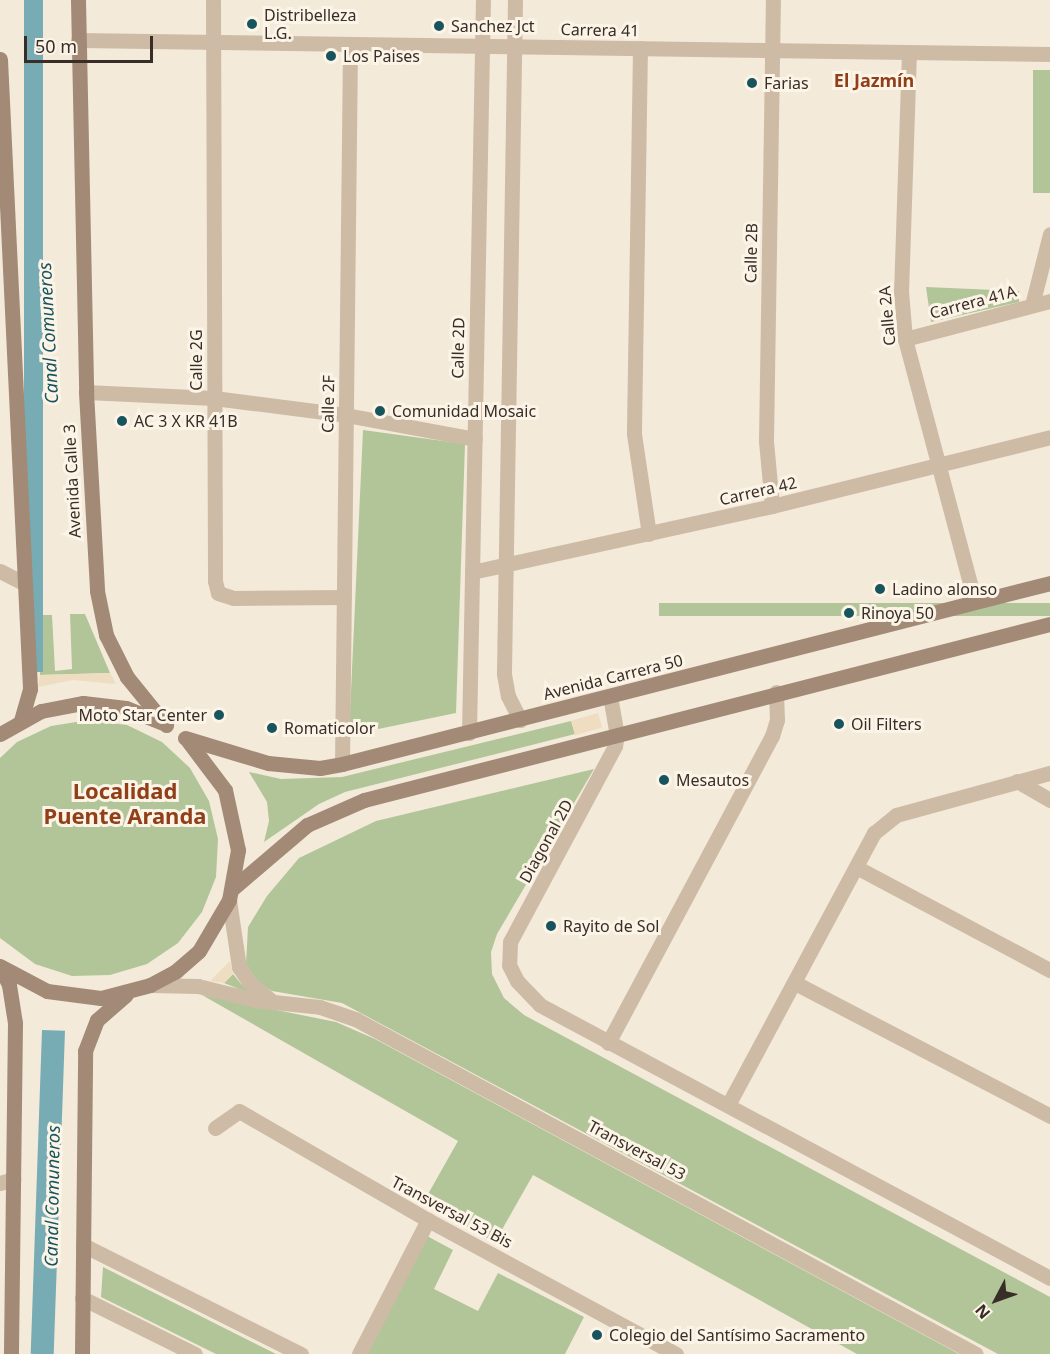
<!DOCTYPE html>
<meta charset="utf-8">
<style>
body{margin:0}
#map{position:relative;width:1050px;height:1354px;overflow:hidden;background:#f4eada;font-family:"Noto Sans",sans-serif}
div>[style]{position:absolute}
.green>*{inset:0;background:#b2c599;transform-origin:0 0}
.plaza>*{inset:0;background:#eeddc0;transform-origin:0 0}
.water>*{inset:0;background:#77acb4;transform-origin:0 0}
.minor>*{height:15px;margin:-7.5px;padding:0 7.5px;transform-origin:7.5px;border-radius:7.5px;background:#cebba5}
.tertiary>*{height:15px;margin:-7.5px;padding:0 7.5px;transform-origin:7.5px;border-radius:7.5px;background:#cebba5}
.secondary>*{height:15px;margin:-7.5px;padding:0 7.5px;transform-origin:7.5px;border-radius:7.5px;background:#a28a76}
.dots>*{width:16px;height:16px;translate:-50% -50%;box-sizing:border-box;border:3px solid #fbf4e7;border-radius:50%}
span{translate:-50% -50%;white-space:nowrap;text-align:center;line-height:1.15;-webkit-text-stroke:6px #fbf4e7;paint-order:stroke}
.poi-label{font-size:16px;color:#392e27}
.left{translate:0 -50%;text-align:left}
.right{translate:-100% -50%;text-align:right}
.street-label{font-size:16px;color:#392e27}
.neighbourhood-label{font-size:18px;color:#903f18;font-weight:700}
.water-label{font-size:18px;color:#18545e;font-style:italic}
.district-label{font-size:22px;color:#903f18;font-weight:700}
.north{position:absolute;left:966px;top:1270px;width:60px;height:60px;-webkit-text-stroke:4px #fbf4e7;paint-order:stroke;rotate:229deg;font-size:16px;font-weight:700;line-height:24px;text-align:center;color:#392e27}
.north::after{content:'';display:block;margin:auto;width:21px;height:27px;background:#392e27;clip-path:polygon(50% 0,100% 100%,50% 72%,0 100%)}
.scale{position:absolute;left:24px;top:36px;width:129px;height:27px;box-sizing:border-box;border:3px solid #392e27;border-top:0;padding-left:8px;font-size:18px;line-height:21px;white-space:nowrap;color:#392e27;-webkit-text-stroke:4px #fbf4e7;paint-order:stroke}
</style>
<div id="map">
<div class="green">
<div style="left:1033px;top:70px;width:17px;height:123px"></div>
<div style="clip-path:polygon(926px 287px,1019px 291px,1019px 302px,931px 322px)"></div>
<div style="clip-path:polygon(363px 430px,465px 444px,456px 713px,349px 735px)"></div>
<div style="left:1050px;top:603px;width:13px;height:391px;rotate:90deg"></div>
<div style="clip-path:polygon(70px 614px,85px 614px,110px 673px,40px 675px,38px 615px,52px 615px,55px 671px,72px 669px)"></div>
<div style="clip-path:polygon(89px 720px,127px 725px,162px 742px,190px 768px,209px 801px,218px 839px,216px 877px,202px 912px,178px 943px,147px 964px,110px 975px,72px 976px,35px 964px,0 938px,0 758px,17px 742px,51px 726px)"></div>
<div style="clip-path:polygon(571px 721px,575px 734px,345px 792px,319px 804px,264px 842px,269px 821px,267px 802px,249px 772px,281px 779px,342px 777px)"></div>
<div style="clip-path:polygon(594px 769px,497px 934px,491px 952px,492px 974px,504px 998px,524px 1015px,1050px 1297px,1050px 1354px,998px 1354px,342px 1003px,272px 991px,258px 982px,246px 964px,248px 927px,267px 896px,299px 858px,376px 821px)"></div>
<div style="clip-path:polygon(233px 974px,243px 986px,254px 995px,224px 983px)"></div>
<div style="clip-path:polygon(202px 995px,336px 1022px,375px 1039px,959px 1354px,857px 1354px,533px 1175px,495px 1242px,423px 1203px,458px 1141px)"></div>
<div style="clip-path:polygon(427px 1236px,453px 1250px,434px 1289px,478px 1311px,498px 1273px,584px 1317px,565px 1354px,367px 1354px)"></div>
<div style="clip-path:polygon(103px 1267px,276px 1354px,216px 1354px,101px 1297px)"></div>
</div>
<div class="plaza">
<div style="clip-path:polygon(110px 673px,116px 684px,73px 680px,38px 687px,40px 675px)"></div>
<div style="left:598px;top:713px;width:15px;height:28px;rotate:74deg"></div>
<div style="clip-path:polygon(230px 961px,233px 974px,224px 983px,210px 981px)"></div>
</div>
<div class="water">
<div style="left:24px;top:0;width:19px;height:672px"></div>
<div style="left:42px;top:1030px;width:23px;height:324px;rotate:2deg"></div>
</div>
<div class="minor">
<div style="left:213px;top:0;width:581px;rotate:89.8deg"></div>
<div style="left:215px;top:581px;width:12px;rotate:76deg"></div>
<div style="left:218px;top:593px;width:16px;rotate:18deg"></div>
<div style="left:233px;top:598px;width:111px;rotate:-0.5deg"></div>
<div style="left:515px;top:0;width:674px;rotate:90.94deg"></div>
<div style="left:504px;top:674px;width:22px;rotate:80deg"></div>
<div style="left:508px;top:696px;width:27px;rotate:63deg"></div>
<div style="left:640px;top:48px;width:386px;rotate:90.9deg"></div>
<div style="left:634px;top:434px;width:101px;rotate:81.5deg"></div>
<div style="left:909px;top:52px;width:239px;rotate:91.9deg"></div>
<div style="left:901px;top:291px;width:48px;rotate:85.2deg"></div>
<div style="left:905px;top:339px;width:273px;rotate:75.1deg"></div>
<div style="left:1032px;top:305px;width:73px;rotate:-75.8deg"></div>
<div style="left:905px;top:339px;width:150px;rotate:-14.7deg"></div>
<div style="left:86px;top:392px;width:128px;rotate:2.7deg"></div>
<div style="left:214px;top:398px;width:133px;rotate:7.3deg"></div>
<div style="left:346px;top:415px;width:131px;rotate:10.5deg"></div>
<div style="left:772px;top:506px;width:65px;rotate:-95.3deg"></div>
<div style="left:766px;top:441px;width:441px;rotate:-89.1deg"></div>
<div style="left:0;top:571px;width:27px;rotate:27deg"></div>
<div style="left:472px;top:572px;width:307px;rotate:-12.4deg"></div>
<div style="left:772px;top:506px;width:286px;rotate:-13.9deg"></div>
<div style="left:469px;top:733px;width:733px;rotate:-88.91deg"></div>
<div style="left:342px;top:764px;width:720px;rotate:-89.36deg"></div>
<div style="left:1017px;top:781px;width:38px;rotate:30deg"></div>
<div style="left:856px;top:867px;width:220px;rotate:28deg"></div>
<div style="left:795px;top:983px;width:288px;rotate:27.5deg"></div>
<div style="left:608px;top:1043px;width:348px;rotate:-61.9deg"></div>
<div style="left:772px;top:736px;width:17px;rotate:-73deg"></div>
<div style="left:777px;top:720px;width:28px;rotate:-92deg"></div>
<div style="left:728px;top:1105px;width:309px;rotate:-61.8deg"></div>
<div style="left:874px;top:833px;width:28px;rotate:-39deg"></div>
<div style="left:896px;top:815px;width:160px;rotate:-15.3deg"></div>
<div style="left:215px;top:1128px;width:29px;rotate:-35deg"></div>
<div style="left:239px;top:1111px;width:218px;rotate:30deg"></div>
<div style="left:428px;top:1220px;width:282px;rotate:28.4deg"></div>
<div style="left:0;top:1183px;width:14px;rotate:-17deg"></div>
<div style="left:83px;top:1245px;width:244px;rotate:26.6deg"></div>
<div style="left:82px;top:1298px;width:126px;rotate:26.4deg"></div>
<div style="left:359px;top:1354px;width:151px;rotate:-62.8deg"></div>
</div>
<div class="tertiary">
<div style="left:78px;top:40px;width:972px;rotate:0.83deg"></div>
<div style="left:610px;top:696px;width:39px;rotate:80deg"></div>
<div style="left:617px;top:734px;width:12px;rotate:99deg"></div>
<div style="left:615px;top:746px;width:222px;rotate:118.2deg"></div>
<div style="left:510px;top:942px;width:23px;rotate:92deg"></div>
<div style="left:509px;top:965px;width:18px;rotate:63deg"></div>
<div style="left:517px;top:981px;width:33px;rotate:46deg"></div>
<div style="left:540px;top:1005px;width:578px;rotate:28.16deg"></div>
<div style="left:229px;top:900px;width:68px;rotate:81.5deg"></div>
<div style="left:239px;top:967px;width:18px;rotate:56deg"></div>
<div style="left:249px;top:982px;width:31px;rotate:40deg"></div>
<div style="left:150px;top:985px;width:48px;rotate:1.2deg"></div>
<div style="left:198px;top:986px;width:59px;rotate:13.8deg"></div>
<div style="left:255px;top:1000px;width:65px;rotate:6.1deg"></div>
<div style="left:320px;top:1007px;width:39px;rotate:19deg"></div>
<div style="left:357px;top:1020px;width:703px;rotate:28.35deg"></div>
</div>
<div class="secondary">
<div style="left:78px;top:0;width:392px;rotate:88.8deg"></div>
<div style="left:86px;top:392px;width:199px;rotate:86.8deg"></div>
<div style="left:97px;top:591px;width:45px;rotate:78.4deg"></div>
<div style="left:106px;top:635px;width:47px;rotate:63.4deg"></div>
<div style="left:127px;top:677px;width:62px;rotate:50.9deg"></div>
<div style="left:0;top:59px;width:631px;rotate:87.27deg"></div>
<div style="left:30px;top:689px;width:32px;rotate:106deg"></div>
<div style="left:0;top:734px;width:47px;rotate:-29.3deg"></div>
<div style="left:41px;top:711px;width:43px;rotate:-10.8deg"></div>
<div style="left:83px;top:703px;width:43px;rotate:6.6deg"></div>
<div style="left:126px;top:708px;width:38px;rotate:22deg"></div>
<div style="left:185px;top:738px;width:87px;rotate:16.8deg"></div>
<div style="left:268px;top:763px;width:52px;rotate:5.5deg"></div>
<div style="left:320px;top:768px;width:22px;rotate:-10deg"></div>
<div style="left:342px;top:764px;width:731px;rotate:-14.34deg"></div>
<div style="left:232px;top:889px;width:99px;rotate:-40.5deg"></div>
<div style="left:307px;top:825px;width:62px;rotate:-23.7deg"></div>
<div style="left:364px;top:800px;width:708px;rotate:-14.39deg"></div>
<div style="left:0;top:966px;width:53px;rotate:28deg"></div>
<div style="left:47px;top:991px;width:54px;rotate:7.4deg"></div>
<div style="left:101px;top:998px;width:51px;rotate:-14.9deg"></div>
<div style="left:150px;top:985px;width:30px;rotate:-28deg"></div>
<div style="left:176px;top:971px;width:30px;rotate:-41deg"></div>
<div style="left:199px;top:951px;width:59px;rotate:-59.5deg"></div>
<div style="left:229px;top:900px;width:51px;rotate:-79.8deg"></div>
<div style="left:238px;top:850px;width:61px;rotate:-102.2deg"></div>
<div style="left:225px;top:790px;width:61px;rotate:-127.1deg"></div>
<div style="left:0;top:967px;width:20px;rotate:63deg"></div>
<div style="left:9px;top:985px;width:38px;rotate:81deg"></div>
<div style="left:15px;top:1023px;width:331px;rotate:90.7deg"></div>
<div style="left:82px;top:1354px;width:303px;rotate:-89.4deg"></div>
<div style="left:85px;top:1051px;width:33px;rotate:-69deg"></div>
<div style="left:97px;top:1020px;width:38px;rotate:-41deg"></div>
</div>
<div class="dots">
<div style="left:252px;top:24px;background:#18545e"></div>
<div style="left:439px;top:26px;background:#18545e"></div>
<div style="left:331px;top:56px;background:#18545e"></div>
<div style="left:752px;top:83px;background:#18545e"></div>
<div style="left:380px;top:411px;background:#18545e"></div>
<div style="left:122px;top:421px;background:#18545e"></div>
<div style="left:880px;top:589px;background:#18545e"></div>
<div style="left:849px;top:613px;background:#18545e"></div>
<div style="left:219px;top:715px;background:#18545e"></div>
<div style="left:839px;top:724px;background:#18545e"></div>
<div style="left:272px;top:728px;background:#18545e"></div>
<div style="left:664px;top:780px;background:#18545e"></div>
<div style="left:551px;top:926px;background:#18545e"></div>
<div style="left:597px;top:1335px;background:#18545e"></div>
</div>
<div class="poi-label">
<span class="left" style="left:264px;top:24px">Distribelleza<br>L.G.</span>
<span class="left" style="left:451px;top:26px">Sanchez Jct</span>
<span class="left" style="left:343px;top:56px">Los Paises</span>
<span class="left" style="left:764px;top:83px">Farias</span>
<span class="left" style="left:392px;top:411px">Comunidad Mosaic</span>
<span class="left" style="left:134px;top:421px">AC 3 X KR 41B</span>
<span class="left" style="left:892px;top:589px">Ladino alonso</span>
<span class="left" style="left:861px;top:613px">Rinoya 50</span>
<span class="right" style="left:207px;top:715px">Moto Star Center</span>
<span class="left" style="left:851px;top:724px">Oil Filters</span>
<span class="left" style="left:284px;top:728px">Romaticolor</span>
<span class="left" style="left:676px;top:780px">Mesautos</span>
<span class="left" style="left:563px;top:926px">Rayito de Sol</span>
<span class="left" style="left:609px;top:1335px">Colegio del Santísimo Sacramento</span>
</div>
<div class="street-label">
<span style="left:600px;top:30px;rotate:1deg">Carrera 41</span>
<span style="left:751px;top:253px;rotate:-89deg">Calle 2B</span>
<span style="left:973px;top:302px;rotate:-15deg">Carrera 41A</span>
<span style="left:887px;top:316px;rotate:-95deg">Calle 2A</span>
<span style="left:458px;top:348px;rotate:-89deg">Calle 2D</span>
<span style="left:196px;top:360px;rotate:-90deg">Calle 2G</span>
<span style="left:328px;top:404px;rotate:-89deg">Calle 2F</span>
<span style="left:72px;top:481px;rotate:-93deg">Avenida Calle 3</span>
<span style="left:758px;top:491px;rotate:-13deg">Carrera 42</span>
<span style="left:613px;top:677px;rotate:-14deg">Avenida Carrera 50</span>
<span style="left:546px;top:841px;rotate:-61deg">Diagonal 2D</span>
<span style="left:637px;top:1150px;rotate:28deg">Transversal 53</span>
<span style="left:452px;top:1212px;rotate:28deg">Transversal 53 Bis</span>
</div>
<div class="neighbourhood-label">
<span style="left:874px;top:80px">El Jazmín</span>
</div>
<div class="water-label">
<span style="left:48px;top:333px;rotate:-93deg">Canal Comuneros</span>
<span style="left:52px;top:1196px;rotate:-89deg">Canal Comuneros</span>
</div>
<div class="district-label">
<span style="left:125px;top:803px">Localidad<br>Puente Aranda</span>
</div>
<div class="north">N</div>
<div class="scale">50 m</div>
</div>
